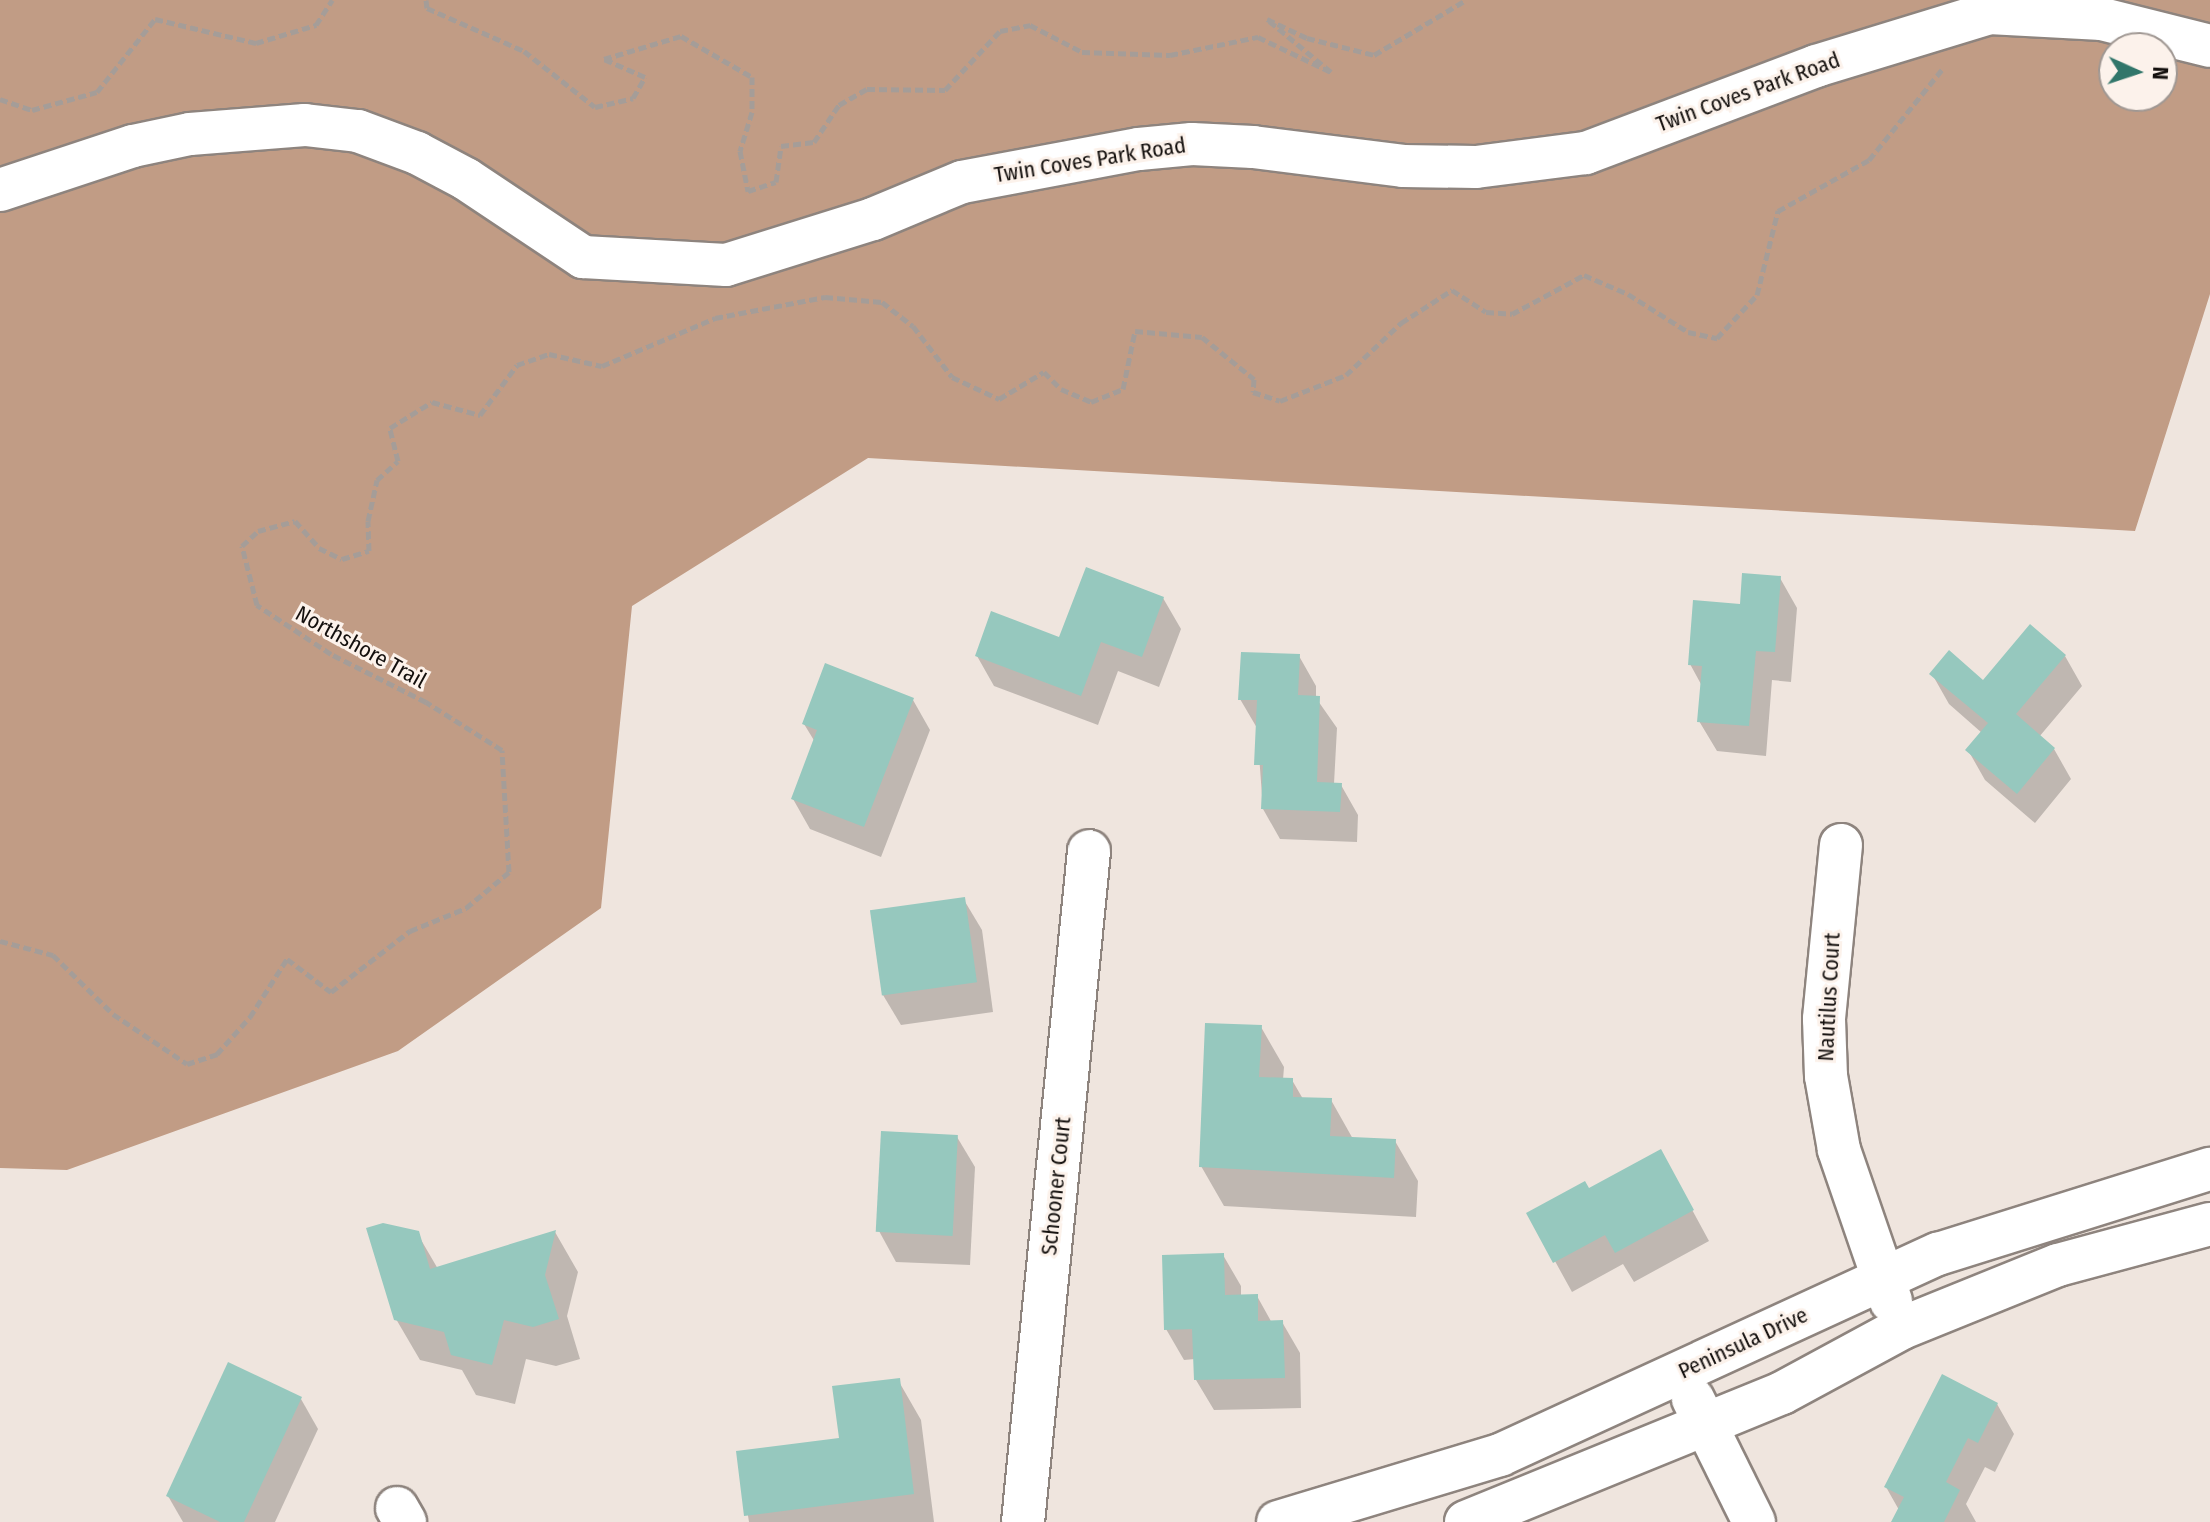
<!DOCTYPE html>
<style>
body{margin:0}
#map{position:relative;width:2210px;height:1522px;overflow:hidden;background:#efe5de;font-family:"Fira Sans Condensed",sans-serif}
div>[style]{position:absolute}
.forest>*{inset:0;background:#c19c85}
.shadow>*{inset:0;background:#0003}
.building>*{inset:0;background:#96c8be;transform-origin:0 0}
.path>*{height:5px;margin-top:-2.5px;transform-origin:0;background:repeating-linear-gradient(90deg,#a59d98 0 8px,transparent 0 12px)}
.roads{filter:drop-shadow(2px 0 #8e847e) drop-shadow(-2px 0 #8e847e) drop-shadow(0 2px #8e847e) drop-shadow(0 -2px #8e847e)}
.minor>*{height:42px;margin:-21px;padding:0 21px;transform-origin:21px;border-radius:21px;background:#fff}
span{translate:-50% -50%;white-space:nowrap;text-align:center;line-height:1.15;-webkit-text-stroke:6px #fcf2eb;paint-order:stroke}
.street-label{font-size:22px;color:#130f0d}
.north{position:absolute;left:2098px;top:32px;width:80px;height:80px;box-sizing:border-box;background:#fcf2eb;border:2px solid #9f9792;border-radius:50%;rotate:93deg;font-size:22px;font-weight:700;line-height:32px;text-align:center;color:#130f0d}
.north::after{content:'';display:block;margin:auto;width:28px;height:36px;background:#31766a;clip-path:polygon(50% 0,100% 100%,50% 72%,0 100%)}
</style>
<div id="map">
<div class="forest">
<div style="clip-path:polygon(evenodd,0 0,2210px 0,2210px 294px,2135px 531px,868px 458px,632px 606px,601px 908px,398px 1051px,67px 1170px,0 1168px,0 0,2114px 48px,2162px 48px,2162px 96px,2114px 96px,2114px 48px)"></div>
</div>
<div class="shadow">
<div style="clip-path:polygon(1780px 578px,1797px 608px,1791px 682px,1772px 680px,1766px 756px,1717px 751px,1699px 721px,1702px 686px,1690px 664px,1741px 606px)"></div>
<div style="clip-path:polygon(1163px 598px,1181px 629px,1159px 687px,1118px 671px,1098px 725px,994px 686px,977px 656px,1061px 639px)"></div>
<div style="clip-path:polygon(1299px 656px,1316px 686px,1316px 698px,1337px 728px,1334px 784px,1341px 785px,1358px 815px,1357px 842px,1280px 839px,1263px 809px,1257px 728px,1240px 699px)"></div>
<div style="clip-path:polygon(2065px 656px,2082px 686px,2039px 737px,2054px 749px,2071px 779px,2035px 823px,1985px 780px,1968px 750px,1982px 733px,1949px 704px,1932px 674px,1983px 683px)"></div>
<div style="clip-path:polygon(913px 700px,930px 730px,881px 857px,810px 829px,793px 799px,815px 742px,804px 724px)"></div>
<div style="clip-path:polygon(964px 900px,982px 930px,993px 1012px,901px 1025px,883px 995px)"></div>
<div style="clip-path:polygon(1261px 1027px,1284px 1067px,1283px 1080px,1292px 1080px,1303px 1099px,1331px 1100px,1353px 1139px,1395px 1141px,1418px 1181px,1416px 1217px,1224px 1206px,1201px 1166px)"></div>
<div style="clip-path:polygon(957px 1137px,975px 1167px,970px 1265px,896px 1262px,879px 1231px)"></div>
<div style="clip-path:polygon(1677px 1182px,1709px 1241px,1634px 1282px,1623px 1264px,1572px 1292px,1529px 1214px)"></div>
<div style="clip-path:polygon(555px 1232px,578px 1272px,567px 1316px,580px 1359px,556px 1366px,526px 1359px,515px 1404px,476px 1395px,462px 1370px,420px 1360px,396px 1319px,417px 1233px,438px 1269px)"></div>
<div style="clip-path:polygon(1223px 1255px,1241px 1286px,1241px 1297px,1257px 1296px,1272px 1323px,1282px 1322px,1300px 1353px,1301px 1408px,1214px 1410px,1196px 1380px,1195px 1359px,1184px 1360px,1166px 1329px)"></div>
<div style="clip-path:polygon(898px 1380px,921px 1420px,934px 1522px,749px 1522px,738px 1453px,841px 1440px)"></div>
<div style="clip-path:polygon(301px 1399px,318px 1429px,275px 1522px,183px 1522px,168px 1496px)"></div>
<div style="clip-path:polygon(1997px 1404px,2014px 1434px,1995px 1472px,1985px 1467px,1966px 1504px,1976px 1522px,1893px 1522px,1899px 1510px,1886px 1487px)"></div>
</div>
<div class="building">
<div style="clip-path:polygon(1086px 567px,1164px 597px,1142px 657px,1101px 642px,1081px 696px,975px 656px,991px 611px,1059px 637px)"></div>
<div style="clip-path:polygon(1742px 573px,1781px 576px,1775px 652px,1756px 651px,1749px 726px,1697px 722px,1702px 666px,1688px 665px,1693px 600px,1740px 604px)"></div>
<div style="clip-path:polygon(2030px 624px,2066px 655px,2016px 714px,2055px 748px,2017px 794px,1965px 750px,1988px 723px,1929px 674px,1949px 650px,1983px 680px)"></div>
<div style="clip-path:polygon(1241px 652px,1300px 654px,1298px 695px,1320px 696px,1317px 782px,1342px 783px,1340px 812px,1261px 809px,1263px 765px,1254px 765px,1257px 700px,1238px 700px)"></div>
<div style="clip-path:polygon(825px 663px,914px 698px,864px 827px,791px 799px,817px 730px,802px 724px)"></div>
<div style="left:965px;top:897px;width:86px;height:96px;rotate:82deg"></div>
<div style="clip-path:polygon(1205px 1023px,1262px 1025px,1259px 1077px,1293px 1078px,1293px 1097px,1332px 1098px,1330px 1136px,1396px 1139px,1394px 1178px,1199px 1167px)"></div>
<div style="left:881px;top:1131px;width:77px;height:101px;rotate:3deg"></div>
<div style="clip-path:polygon(1661px 1149px,1694px 1210px,1615px 1253px,1605px 1235px,1553px 1263px,1526px 1213px,1585px 1181px,1589px 1188px)"></div>
<div style="clip-path:polygon(383px 1223px,419px 1231px,430px 1269px,556px 1230px,545px 1275px,559px 1319px,533px 1327px,504px 1320px,492px 1365px,451px 1355px,444px 1332px,394px 1320px,366px 1228px)"></div>
<div style="clip-path:polygon(1224px 1253px,1225px 1295px,1258px 1294px,1258px 1321px,1283px 1320px,1285px 1378px,1194px 1380px,1192px 1329px,1164px 1330px,1162px 1255px)"></div>
<div style="clip-path:polygon(228px 1362px,302px 1397px,244px 1522px,220px 1522px,166px 1496px)"></div>
<div style="clip-path:polygon(1942px 1374px,1998px 1403px,1978px 1443px,1968px 1438px,1946px 1482px,1960px 1490px,1944px 1522px,1891px 1522px,1904px 1497px,1884px 1487px)"></div>
<div style="clip-path:polygon(900px 1378px,914px 1494px,744px 1516px,736px 1451px,839px 1438px,832px 1386px)"></div>
</div>
<div class="path">
<div style="left:426px;top:0;width:8px;rotate:83deg"></div>
<div style="left:427px;top:8px;width:106px;rotate:23.9deg"></div>
<div style="left:524px;top:51px;width:90px;rotate:38.3deg"></div>
<div style="left:595px;top:107px;width:39px;rotate:-13deg"></div>
<div style="left:633px;top:98px;width:24px;rotate:-60deg"></div>
<div style="left:645px;top:77px;width:45px;rotate:-156.3deg"></div>
<div style="left:604px;top:59px;width:80px;rotate:-16.6deg"></div>
<div style="left:681px;top:36px;width:82px;rotate:30deg"></div>
<div style="left:752px;top:77px;width:35px;rotate:90deg"></div>
<div style="left:752px;top:112px;width:41px;rotate:107.1deg"></div>
<div style="left:740px;top:151px;width:41px;rotate:78.7deg"></div>
<div style="left:748px;top:191px;width:29px;rotate:-18deg"></div>
<div style="left:776px;top:182px;width:36px;rotate:-82deg"></div>
<div style="left:781px;top:146px;width:33px;rotate:-7deg"></div>
<div style="left:814px;top:142px;width:45px;rotate:-56deg"></div>
<div style="left:839px;top:105px;width:32px;rotate:-30deg"></div>
<div style="left:867px;top:89px;width:78px;rotate:0.7deg"></div>
<div style="left:945px;top:90px;width:81px;rotate:-47deg"></div>
<div style="left:1000px;top:31px;width:31px;rotate:-11deg"></div>
<div style="left:1030px;top:25px;width:59px;rotate:27.4deg"></div>
<div style="left:1082px;top:52px;width:88px;rotate:2deg"></div>
<div style="left:1170px;top:55px;width:90px;rotate:-11.6deg"></div>
<div style="left:1258px;top:37px;width:81px;rotate:25.6deg"></div>
<div style="left:1331px;top:72px;width:83px;rotate:-140.4deg"></div>
<div style="left:1267px;top:19px;width:44px;rotate:25.4deg"></div>
<div style="left:1307px;top:38px;width:69px;rotate:14.2deg"></div>
<div style="left:1374px;top:55px;width:107px;rotate:-30.9deg"></div>
<div style="left:0;top:99px;width:34px;rotate:19deg"></div>
<div style="left:32px;top:110px;width:67px;rotate:-15.5deg"></div>
<div style="left:97px;top:92px;width:93px;rotate:-51.5deg"></div>
<div style="left:155px;top:19px;width:104px;rotate:13.4deg"></div>
<div style="left:256px;top:43px;width:63px;rotate:-16.7deg"></div>
<div style="left:316px;top:25px;width:30px;rotate:-57deg"></div>
<div style="left:0;top:941px;width:55px;rotate:14.8deg"></div>
<div style="left:53px;top:955px;width:84px;rotate:44.5deg"></div>
<div style="left:113px;top:1014px;width:89px;rotate:34deg"></div>
<div style="left:187px;top:1064px;width:32px;rotate:-18deg"></div>
<div style="left:217px;top:1054px;width:50px;rotate:-48.3deg"></div>
<div style="left:250px;top:1017px;width:69px;rotate:-57.5deg"></div>
<div style="left:287px;top:959px;width:55px;rotate:36.9deg"></div>
<div style="left:331px;top:992px;width:100px;rotate:-37.7deg"></div>
<div style="left:410px;top:931px;width:61px;rotate:-22.3deg"></div>
<div style="left:466px;top:908px;width:56px;rotate:-39.9deg"></div>
<div style="left:509px;top:872px;width:122px;rotate:-93.3deg"></div>
<div style="left:502px;top:750px;width:90px;rotate:-147.7deg"></div>
<div style="left:426px;top:702px;width:106px;rotate:-153.2deg"></div>
<div style="left:331px;top:654px;width:89px;rotate:-146.5deg"></div>
<div style="left:257px;top:605px;width:61px;rotate:-104.3deg"></div>
<div style="left:242px;top:546px;width:22px;rotate:-43deg"></div>
<div style="left:258px;top:531px;width:38px;rotate:-15deg"></div>
<div style="left:295px;top:521px;width:36px;rotate:48deg"></div>
<div style="left:319px;top:548px;width:25px;rotate:26deg"></div>
<div style="left:342px;top:559px;width:28px;rotate:-17deg"></div>
<div style="left:369px;top:551px;width:30px;rotate:-92deg"></div>
<div style="left:368px;top:521px;width:42px;rotate:-77.6deg"></div>
<div style="left:377px;top:480px;width:28px;rotate:-42deg"></div>
<div style="left:398px;top:461px;width:34px;rotate:-104deg"></div>
<div style="left:390px;top:428px;width:49px;rotate:-31.8deg"></div>
<div style="left:432px;top:402px;width:50px;rotate:15.2deg"></div>
<div style="left:480px;top:415px;width:62px;rotate:-53.5deg"></div>
<div style="left:517px;top:365px;width:34px;rotate:-19deg"></div>
<div style="left:549px;top:354px;width:54px;rotate:12.8deg"></div>
<div style="left:602px;top:366px;width:123px;rotate:-23deg"></div>
<div style="left:715px;top:318px;width:112px;rotate:-10.8deg"></div>
<div style="left:825px;top:297px;width:57px;rotate:5deg"></div>
<div style="left:882px;top:302px;width:39px;rotate:38deg"></div>
<div style="left:913px;top:326px;width:64px;rotate:52.6deg"></div>
<div style="left:952px;top:377px;width:52px;rotate:25.1deg"></div>
<div style="left:999px;top:399px;width:52px;rotate:-31deg"></div>
<div style="left:1044px;top:372px;width:24px;rotate:45deg"></div>
<div style="left:1061px;top:389px;width:33px;rotate:23deg"></div>
<div style="left:1091px;top:402px;width:35px;rotate:-22deg"></div>
<div style="left:1123px;top:389px;width:59px;rotate:-78.3deg"></div>
<div style="left:1135px;top:331px;width:67px;rotate:5.1deg"></div>
<div style="left:1202px;top:337px;width:67px;rotate:38.9deg"></div>
<div style="left:1254px;top:379px;width:13px;rotate:94deg"></div>
<div style="left:1253px;top:392px;width:28px;rotate:18deg"></div>
<div style="left:1280px;top:401px;width:71px;rotate:-21.5deg"></div>
<div style="left:1346px;top:375px;width:76px;rotate:-43.4deg"></div>
<div style="left:1401px;top:323px;width:61px;rotate:-32.9deg"></div>
<div style="left:1452px;top:290px;width:40px;rotate:32.9deg"></div>
<div style="left:1486px;top:312px;width:26px;rotate:4deg"></div>
<div style="left:1512px;top:314px;width:82px;rotate:-28.4deg"></div>
<div style="left:1584px;top:275px;width:48px;rotate:23.4deg"></div>
<div style="left:1628px;top:294px;width:71px;rotate:32.3deg"></div>
<div style="left:1688px;top:332px;width:30px;rotate:12deg"></div>
<div style="left:1717px;top:338px;width:59px;rotate:-47.1deg"></div>
<div style="left:1757px;top:295px;width:87px;rotate:-76deg"></div>
<div style="left:1778px;top:211px;width:104px;rotate:-29.3deg"></div>
<div style="left:1869px;top:160px;width:119px;rotate:-51.1deg"></div>
</div>
<div class="roads">
<div class="minor">
<div style="left:0;top:190px;width:140px;rotate:-18.3deg"></div>
<div style="left:133px;top:146px;width:58px;rotate:-11.9deg"></div>
<div style="left:190px;top:134px;width:115px;rotate:-4.5deg"></div>
<div style="left:305px;top:125px;width:53px;rotate:6.5deg"></div>
<div style="left:358px;top:131px;width:63px;rotate:20.4deg"></div>
<div style="left:417px;top:153px;width:55px;rotate:28deg"></div>
<div style="left:466px;top:179px;width:141px;rotate:33.7deg"></div>
<div style="left:583px;top:257px;width:143px;rotate:3.2deg"></div>
<div style="left:726px;top:265px;width:154px;rotate:-17.4deg"></div>
<div style="left:873px;top:219px;width:96px;rotate:-22.6deg"></div>
<div style="left:962px;top:182px;width:180px;rotate:-10.6deg"></div>
<div style="left:1139px;top:149px;width:53px;rotate:-5.4deg"></div>
<div style="left:1192px;top:144px;width:61px;rotate:2.8deg"></div>
<div style="left:1253px;top:147px;width:151px;rotate:7.2deg"></div>
<div style="left:1403px;top:166px;width:73px;rotate:0.8deg"></div>
<div style="left:1476px;top:167px;width:111px;rotate:-7.3deg"></div>
<div style="left:1586px;top:153px;width:246px;rotate:-20.7deg"></div>
<div style="left:1816px;top:66px;width:181px;rotate:-17deg"></div>
<div style="left:1989px;top:13px;width:113px;rotate:3deg"></div>
<div style="left:2102px;top:19px;width:111px;rotate:14deg"></div>
<div style="left:1841px;top:845px;width:175px;rotate:95.6deg"></div>
<div style="left:1824px;top:1019px;width:57px;rotate:88deg"></div>
<div style="left:1826px;top:1076px;width:75px;rotate:80deg"></div>
<div style="left:1839px;top:1150px;width:160px;rotate:71deg"></div>
<div style="left:1693px;top:1399px;width:137px;rotate:63.6deg"></div>
<div style="left:397px;top:1508px;width:16px;rotate:60deg"></div>
<div style="left:1023px;top:1522px;width:674px;rotate:-84.38deg"></div>
<div style="left:1278px;top:1522px;width:232px;rotate:-16.8deg"></div>
<div style="left:1500px;top:1455px;width:482px;rotate:-24.7deg"></div>
<div style="left:1938px;top:1254px;width:285px;rotate:-17.4deg"></div>
<div style="left:1466px;top:1522px;width:341px;rotate:-22.2deg"></div>
<div style="left:1782px;top:1393px;width:136px;rotate:-28.4deg"></div>
<div style="left:1902px;top:1328px;width:168px;rotate:-22deg"></div>
<div style="left:2058px;top:1265px;width:157px;rotate:-15.1deg"></div>
</div>
</div>
<div class="street-label">
<span style="left:1748px;top:92px;rotate:-20deg">Twin Coves Park Road</span>
<span style="left:1090px;top:160px;rotate:-9deg">Twin Coves Park Road</span>
<span style="left:361px;top:647px;rotate:29deg">Northshore Trail</span>
<span style="left:1829px;top:997px;rotate:-87deg">Nautilus Court</span>
<span style="left:1056px;top:1186px;rotate:-84deg">Schooner Court</span>
<span style="left:1743px;top:1343px;rotate:-25deg">Peninsula Drive</span>
</div>
<div class="north">N</div>
</div>
